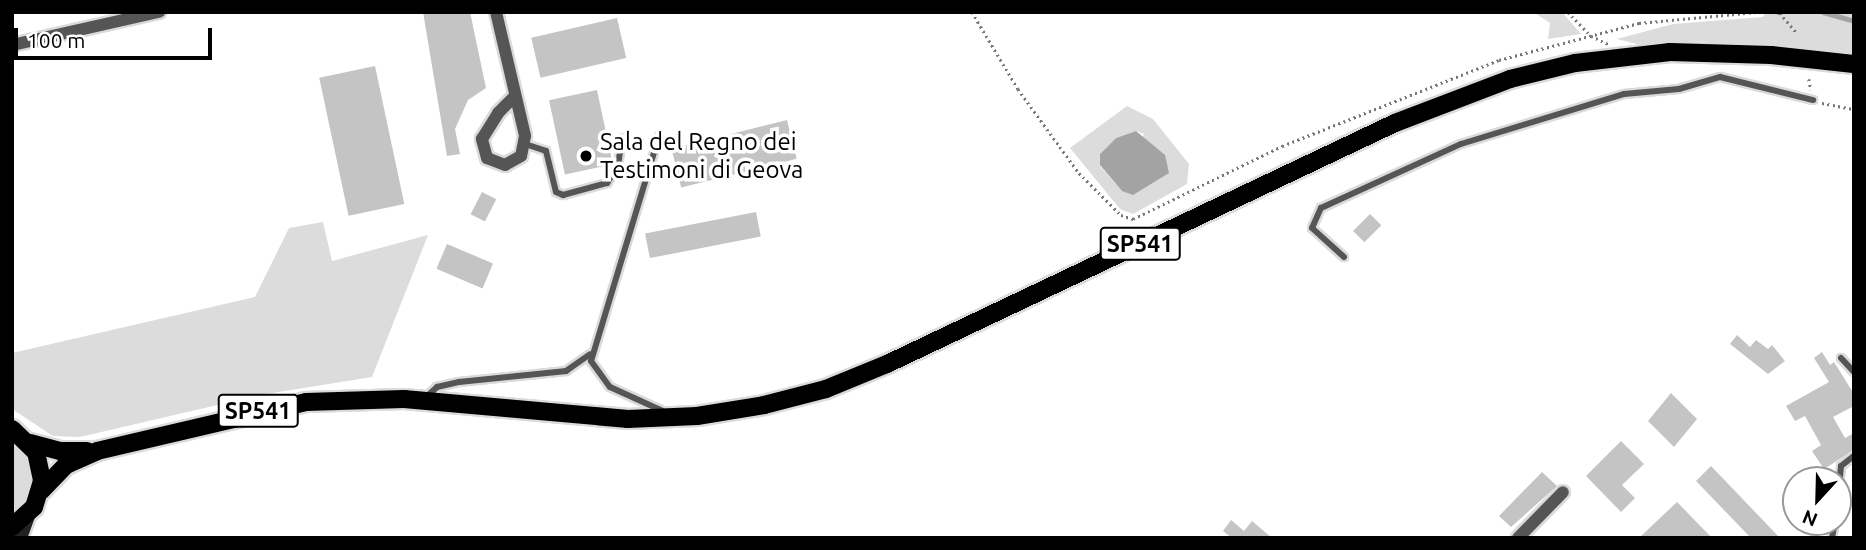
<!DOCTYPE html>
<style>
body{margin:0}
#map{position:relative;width:1866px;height:550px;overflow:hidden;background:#fff;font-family:Ubuntu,sans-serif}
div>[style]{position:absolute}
.green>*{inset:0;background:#dcdcdc}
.water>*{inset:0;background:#a3a3a3}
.stream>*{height:4.5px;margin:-2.25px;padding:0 2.25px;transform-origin:2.25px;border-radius:2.25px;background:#a3a3a3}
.building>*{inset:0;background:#c4c4c4;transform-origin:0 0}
.path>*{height:2.5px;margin-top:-1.25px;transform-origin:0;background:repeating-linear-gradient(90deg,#777 0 2px,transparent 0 5.5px)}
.roads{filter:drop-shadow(2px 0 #dbdbdb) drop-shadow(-2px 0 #dbdbdb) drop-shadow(0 2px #dbdbdb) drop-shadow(0 -2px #dbdbdb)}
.service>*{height:6px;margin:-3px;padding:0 3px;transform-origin:3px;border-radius:3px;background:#555}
.minor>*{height:12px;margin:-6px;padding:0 6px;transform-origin:6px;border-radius:6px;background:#555}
.secondary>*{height:14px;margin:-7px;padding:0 7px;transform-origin:7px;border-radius:7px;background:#222}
.primary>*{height:18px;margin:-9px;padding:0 9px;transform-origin:9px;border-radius:9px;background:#000}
.dots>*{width:19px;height:19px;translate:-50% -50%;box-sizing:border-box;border:4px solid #fff;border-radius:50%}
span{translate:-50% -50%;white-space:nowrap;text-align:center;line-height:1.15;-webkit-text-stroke:7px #fff;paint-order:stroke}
.shield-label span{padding:2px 5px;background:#fff;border:2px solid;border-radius:5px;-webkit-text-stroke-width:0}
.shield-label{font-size:23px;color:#000;font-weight:700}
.poi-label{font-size:24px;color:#000}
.left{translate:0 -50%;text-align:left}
.frame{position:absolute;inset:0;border:14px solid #000;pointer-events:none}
.north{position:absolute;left:1782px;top:466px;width:70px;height:70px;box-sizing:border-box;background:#fff;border:2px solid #999;border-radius:50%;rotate:202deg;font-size:19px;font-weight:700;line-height:28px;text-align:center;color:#000}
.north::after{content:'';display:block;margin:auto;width:24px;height:32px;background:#000;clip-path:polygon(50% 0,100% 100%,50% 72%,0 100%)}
.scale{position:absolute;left:14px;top:28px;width:198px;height:32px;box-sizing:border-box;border:4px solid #000;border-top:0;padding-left:9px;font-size:21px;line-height:24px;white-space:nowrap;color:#000;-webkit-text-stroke:5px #fff;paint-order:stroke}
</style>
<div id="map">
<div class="green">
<div style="clip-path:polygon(1533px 12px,1562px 12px,1581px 34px,1548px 39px,1550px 23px)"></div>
<div style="clip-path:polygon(1766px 12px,1854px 12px,1854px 55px,1771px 46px,1695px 41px,1641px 45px,1617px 39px,1673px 24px,1763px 17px)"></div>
<div style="clip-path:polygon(evenodd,1127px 106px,1153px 119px,1189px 164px,1187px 184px,1133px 214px,1120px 209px,1070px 148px,1127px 106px,1136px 131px,1144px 134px,1122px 191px,1100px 166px,1100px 154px,1116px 138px,1136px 131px)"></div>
<div style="clip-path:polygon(323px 222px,332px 261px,428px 235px,372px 377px,260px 395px,80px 437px,53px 436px,12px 409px,12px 353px,255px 297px,289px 228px)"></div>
<div style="clip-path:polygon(12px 438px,26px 451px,34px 481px,30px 496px,12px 516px)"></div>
</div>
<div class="water">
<div style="clip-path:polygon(1136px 131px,1165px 155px,1169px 173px,1133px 195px,1122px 191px,1100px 165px,1100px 154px,1116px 138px)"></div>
</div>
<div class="stream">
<div style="left:1823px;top:12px;width:32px;rotate:16deg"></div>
</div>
<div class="building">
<div style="clip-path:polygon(423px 12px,470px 12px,486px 88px,468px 100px,455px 129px,460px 154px,447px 156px)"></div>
<div style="left:617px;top:18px;width:41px;height:88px;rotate:77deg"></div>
<div style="left:375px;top:66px;width:141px;height:57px;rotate:78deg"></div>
<div style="left:597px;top:90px;width:76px;height:49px;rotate:78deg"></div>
<div style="left:787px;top:120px;width:40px;height:119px;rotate:76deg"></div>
<div style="left:482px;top:192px;width:16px;height:25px;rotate:27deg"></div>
<div style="left:756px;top:212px;width:25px;height:113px;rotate:79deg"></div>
<div style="left:1370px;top:214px;width:16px;height:24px;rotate:45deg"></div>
<div style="left:447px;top:244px;width:50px;height:27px;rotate:23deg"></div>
<div style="clip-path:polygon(1737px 335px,1750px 347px,1756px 340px,1768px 349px,1772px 345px,1785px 361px,1768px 374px,1730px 344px)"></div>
<div style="clip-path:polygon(1822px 352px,1830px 365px,1834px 362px,1854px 394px,1854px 406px,1833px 417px,1845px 438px,1854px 433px,1854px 450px,1824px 469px,1812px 451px,1821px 445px,1805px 416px,1795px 421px,1786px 406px,1829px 382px,1814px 358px)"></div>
<div style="clip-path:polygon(1671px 393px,1697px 419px,1674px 447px,1648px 421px)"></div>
<div style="clip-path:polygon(1621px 441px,1644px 464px,1622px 485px,1635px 498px,1621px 512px,1586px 476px)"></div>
<div style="clip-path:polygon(1711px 466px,1780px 538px,1751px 538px,1696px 481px)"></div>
<div style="clip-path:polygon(1542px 472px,1557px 486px,1511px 527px,1499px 516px)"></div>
<div style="clip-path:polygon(1677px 502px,1712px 538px,1639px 538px)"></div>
<div style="clip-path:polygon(1231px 520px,1244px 531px,1252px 521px,1272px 538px,1232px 538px,1223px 531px)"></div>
</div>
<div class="path">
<div style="left:972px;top:12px;width:90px;rotate:59.1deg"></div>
<div style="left:1018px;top:89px;width:104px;rotate:54deg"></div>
<div style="left:1079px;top:173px;width:59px;rotate:45deg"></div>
<div style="left:1121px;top:215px;width:13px;rotate:18deg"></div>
<div style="left:1133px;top:219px;width:166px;rotate:-26.1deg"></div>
<div style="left:1282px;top:146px;width:233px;rotate:-21.6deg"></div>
<div style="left:1499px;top:60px;width:145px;rotate:-14.8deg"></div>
<div style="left:1639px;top:23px;width:118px;rotate:-5.4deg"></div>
<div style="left:1568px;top:12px;width:33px;rotate:46deg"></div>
<div style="left:1591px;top:36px;width:19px;rotate:25deg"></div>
<div style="left:1772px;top:12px;width:8px;rotate:7deg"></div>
<div style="left:1780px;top:13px;width:25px;rotate:50deg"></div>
<div style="left:1809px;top:79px;width:11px;rotate:80deg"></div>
<div style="left:1822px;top:103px;width:33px;rotate:11deg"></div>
</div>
<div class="roads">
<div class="service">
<div style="left:659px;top:136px;width:235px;rotate:106.8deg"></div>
<div style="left:591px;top:361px;width:32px;rotate:54deg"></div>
<div style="left:610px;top:387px;width:58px;rotate:24.4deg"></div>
<div style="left:525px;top:144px;width:22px;rotate:18deg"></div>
<div style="left:546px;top:151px;width:42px;rotate:76.3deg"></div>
<div style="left:556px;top:192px;width:8px;rotate:23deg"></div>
<div style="left:563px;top:195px;width:46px;rotate:-15.3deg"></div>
<div style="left:607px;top:183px;width:20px;rotate:-57deg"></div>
<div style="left:618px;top:166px;width:28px;rotate:-82deg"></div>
<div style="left:1344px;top:257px;width:43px;rotate:-137.8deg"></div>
<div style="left:1312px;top:228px;width:22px;rotate:-66deg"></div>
<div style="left:1321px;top:208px;width:154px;rotate:-24.6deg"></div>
<div style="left:1461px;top:144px;width:170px;rotate:-17.1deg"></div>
<div style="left:1624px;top:94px;width:55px;rotate:-5.2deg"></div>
<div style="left:1679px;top:89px;width:43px;rotate:-16.3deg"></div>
<div style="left:1720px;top:77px;width:96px;rotate:13.9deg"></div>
<div style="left:1841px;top:358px;width:19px;rotate:47deg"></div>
<div style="left:426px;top:397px;width:15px;rotate:-42deg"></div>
<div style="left:437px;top:387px;width:23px;rotate:-13deg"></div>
<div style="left:459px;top:382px;width:108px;rotate:-5.9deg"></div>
<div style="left:566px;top:371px;width:29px;rotate:-35deg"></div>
<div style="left:1838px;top:500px;width:34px;rotate:-85deg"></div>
<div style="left:1841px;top:466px;width:16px;rotate:-38deg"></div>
<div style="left:1832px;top:538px;width:16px;rotate:-79deg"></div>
</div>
<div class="minor">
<div style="left:496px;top:12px;width:127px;rotate:76.8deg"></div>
<div style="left:525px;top:136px;width:20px;rotate:101deg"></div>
<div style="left:521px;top:156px;width:18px;rotate:151deg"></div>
<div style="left:505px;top:165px;width:19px;rotate:-159deg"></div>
<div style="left:487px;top:158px;width:20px;rotate:-105deg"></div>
<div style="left:482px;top:139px;width:31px;rotate:-58deg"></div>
<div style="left:498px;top:113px;width:24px;rotate:-45deg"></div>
<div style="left:12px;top:45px;width:151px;rotate:-12.7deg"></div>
<div style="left:1518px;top:538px;width:64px;rotate:-45.6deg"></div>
</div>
<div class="secondary">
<div style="left:20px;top:538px;width:23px;rotate:-70deg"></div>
</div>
<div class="primary">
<div style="left:12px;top:429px;width:33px;rotate:44deg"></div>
<div style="left:36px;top:452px;width:30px;rotate:78deg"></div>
<div style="left:42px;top:481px;width:27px;rotate:107deg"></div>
<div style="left:34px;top:507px;width:30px;rotate:138deg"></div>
<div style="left:30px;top:443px;width:31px;rotate:15deg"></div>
<div style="left:60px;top:451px;width:27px"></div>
<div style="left:41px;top:491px;width:36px;rotate:-46deg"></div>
<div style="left:66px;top:465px;width:34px;rotate:-24deg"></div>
<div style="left:97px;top:451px;width:215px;rotate:-13.2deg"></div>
<div style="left:306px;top:402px;width:98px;rotate:-1.8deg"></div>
<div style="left:404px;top:399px;width:225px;rotate:5.1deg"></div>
<div style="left:628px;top:419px;width:69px;rotate:-2.5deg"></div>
<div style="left:697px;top:416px;width:68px;rotate:-9.3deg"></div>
<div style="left:764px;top:405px;width:64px;rotate:-14.5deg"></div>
<div style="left:826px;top:389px;width:66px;rotate:-22.3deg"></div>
<div style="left:887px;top:364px;width:562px;rotate:-25.38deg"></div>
<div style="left:1395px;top:123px;width:123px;rotate:-20.9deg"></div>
<div style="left:1510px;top:79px;width:67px;rotate:-13.8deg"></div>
<div style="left:1575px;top:63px;width:96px;rotate:-6.6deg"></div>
<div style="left:1670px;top:52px;width:101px;rotate:1.7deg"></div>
<div style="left:1771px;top:55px;width:83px;rotate:6.2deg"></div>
</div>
</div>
<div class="dots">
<div style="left:586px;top:156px;background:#000"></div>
</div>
<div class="shield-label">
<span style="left:1140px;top:244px">SP541</span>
<span style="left:258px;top:411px">SP541</span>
</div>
<div class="poi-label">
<span class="left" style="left:600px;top:156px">Sala del Regno dei<br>Testimoni di Geova</span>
</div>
<div class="frame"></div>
<div class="north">N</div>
<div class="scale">100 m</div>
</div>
